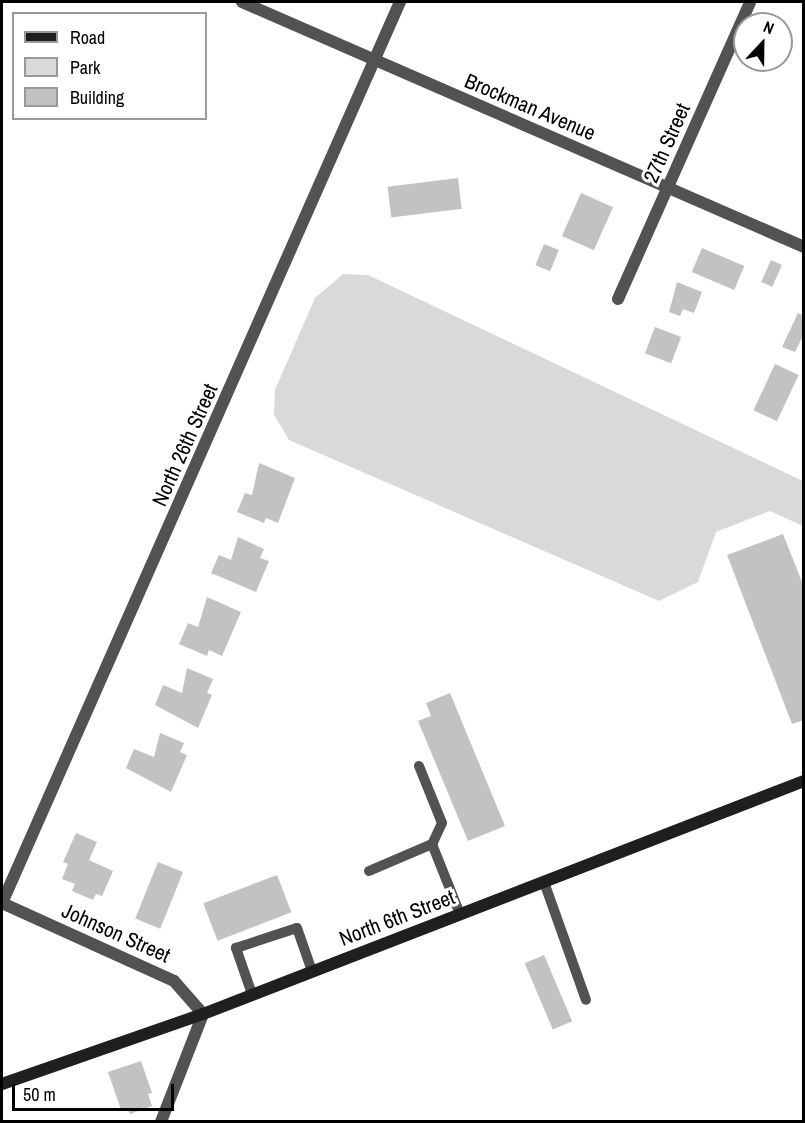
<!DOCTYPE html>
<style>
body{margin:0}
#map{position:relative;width:805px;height:1123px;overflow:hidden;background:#fff;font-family:"Archivo Narrow",sans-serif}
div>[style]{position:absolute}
.green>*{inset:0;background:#d9d9d9}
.building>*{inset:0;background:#c2c2c2;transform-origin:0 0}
.lane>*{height:10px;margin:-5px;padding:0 5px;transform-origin:5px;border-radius:5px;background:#525252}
.street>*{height:12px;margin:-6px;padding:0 6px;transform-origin:6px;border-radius:6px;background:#525252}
.secondary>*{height:12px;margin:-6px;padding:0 6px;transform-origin:6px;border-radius:6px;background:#1f1f1f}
span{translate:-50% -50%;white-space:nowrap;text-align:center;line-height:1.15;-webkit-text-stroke:6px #fff;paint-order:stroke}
.street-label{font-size:21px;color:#000}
.frame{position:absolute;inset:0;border:3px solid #000;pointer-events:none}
.legend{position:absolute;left:12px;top:12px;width:195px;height:108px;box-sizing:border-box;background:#fff;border:2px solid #999;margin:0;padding:8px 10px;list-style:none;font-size:18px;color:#000}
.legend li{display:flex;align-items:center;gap:12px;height:30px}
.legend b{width:30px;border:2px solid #999}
.north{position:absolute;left:733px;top:12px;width:60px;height:60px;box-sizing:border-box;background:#fff;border:2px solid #999;border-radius:50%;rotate:22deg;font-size:16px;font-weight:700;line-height:24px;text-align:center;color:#000}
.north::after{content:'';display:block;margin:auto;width:21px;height:27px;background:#000;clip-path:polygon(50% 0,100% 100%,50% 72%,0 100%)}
.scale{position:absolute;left:12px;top:1084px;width:162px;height:27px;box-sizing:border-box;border:3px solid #000;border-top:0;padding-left:8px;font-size:18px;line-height:21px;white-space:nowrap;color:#000;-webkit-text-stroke:4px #fff;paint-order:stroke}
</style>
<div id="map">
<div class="green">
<div style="clip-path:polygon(343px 274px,368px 275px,803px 481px,803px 526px,770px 511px,716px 532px,698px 582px,659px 601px,289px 440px,274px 415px,275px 390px,315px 298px)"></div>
</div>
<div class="building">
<div style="left:458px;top:178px;width:31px;height:71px;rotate:83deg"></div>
<div style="left:581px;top:193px;width:35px;height:47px;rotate:24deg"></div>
<div style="left:544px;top:244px;width:16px;height:23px;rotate:22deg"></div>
<div style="left:702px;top:248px;width:46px;height:26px;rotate:23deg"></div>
<div style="left:771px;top:260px;width:12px;height:24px;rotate:24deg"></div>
<div style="clip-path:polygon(677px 282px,702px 292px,694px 313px,683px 309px,680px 316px,669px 312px)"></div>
<div style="clip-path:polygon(798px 313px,804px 316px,804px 334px,795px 352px,782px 347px)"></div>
<div style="left:655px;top:327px;width:28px;height:28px;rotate:21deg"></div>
<div style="left:775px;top:364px;width:26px;height:51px;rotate:25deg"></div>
<div style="clip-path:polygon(259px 463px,295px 478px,278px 523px,266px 518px,264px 523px,237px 512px,245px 493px,252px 495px)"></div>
<div style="clip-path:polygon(783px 534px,804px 587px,804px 720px,792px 724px,727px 555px)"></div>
<div style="clip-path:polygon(238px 537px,264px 549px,260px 558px,269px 561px,256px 592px,211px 573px,219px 555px,231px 560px)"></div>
<div style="clip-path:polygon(207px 597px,241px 612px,222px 656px,209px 650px,207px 656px,179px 644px,188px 623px,198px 627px)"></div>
<div style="clip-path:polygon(187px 668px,213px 679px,207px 693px,212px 695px,198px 728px,155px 705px,163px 685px,182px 693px)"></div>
<div style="clip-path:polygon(450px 693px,505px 826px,468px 841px,418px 721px,431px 716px,426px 703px)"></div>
<div style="clip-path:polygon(160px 733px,184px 743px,180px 752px,187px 755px,171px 792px,126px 768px,134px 749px,154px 757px)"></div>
<div style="clip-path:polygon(76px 833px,97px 842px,89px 860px,113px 871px,102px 896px,96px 894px,93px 900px,72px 891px,75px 884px,62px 879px,68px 864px,63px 862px)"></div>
<div style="left:158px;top:862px;width:27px;height:61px;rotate:22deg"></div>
<div style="left:277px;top:875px;width:40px;height:79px;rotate:69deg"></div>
<div style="left:544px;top:955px;width:72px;height:21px;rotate:67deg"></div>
<div style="clip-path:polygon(141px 1061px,152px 1093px,148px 1094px,152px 1106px,130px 1114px,127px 1108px,121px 1110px,108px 1072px)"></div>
</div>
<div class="lane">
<div style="left:419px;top:766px;width:61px;rotate:68deg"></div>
<div style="left:442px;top:823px;width:23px;rotate:115deg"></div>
<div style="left:369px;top:871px;width:69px;rotate:-23.2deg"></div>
<div style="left:432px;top:844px;width:75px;rotate:68.2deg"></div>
<div style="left:544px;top:882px;width:125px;rotate:70.4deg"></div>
<div style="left:252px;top:994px;width:49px;rotate:-109.2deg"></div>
<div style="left:236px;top:948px;width:64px;rotate:-18.2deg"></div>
<div style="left:297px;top:928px;width:46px;rotate:70.8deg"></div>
</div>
<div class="street">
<div style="left:242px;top:2px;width:613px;rotate:23.55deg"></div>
<div style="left:618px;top:299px;width:325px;rotate:-66deg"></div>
<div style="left:2px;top:903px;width:985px;rotate:-66.17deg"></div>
<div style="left:2px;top:903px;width:189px;rotate:24.4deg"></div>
<div style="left:174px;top:981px;width:44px;rotate:48.7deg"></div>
<div style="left:203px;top:1014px;width:116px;rotate:111.3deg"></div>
</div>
<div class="secondary">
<div style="left:2px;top:1084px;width:213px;rotate:-19.2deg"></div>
<div style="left:203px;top:1014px;width:645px;rotate:-21.19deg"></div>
</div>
<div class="street-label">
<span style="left:530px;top:107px;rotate:23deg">Brockman Avenue</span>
<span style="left:667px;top:143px;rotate:-66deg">27th Street</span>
<span style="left:185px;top:445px;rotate:-66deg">North 26th Street</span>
<span style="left:397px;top:918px;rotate:-21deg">North 6th Street</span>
<span style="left:116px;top:933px;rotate:24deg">Johnson Street</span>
</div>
<div class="frame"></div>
<ul class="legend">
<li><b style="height:8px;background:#1f1f1f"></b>Road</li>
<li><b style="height:16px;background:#d9d9d9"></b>Park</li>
<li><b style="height:16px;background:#c2c2c2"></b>Building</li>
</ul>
<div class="north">N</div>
<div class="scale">50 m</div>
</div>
